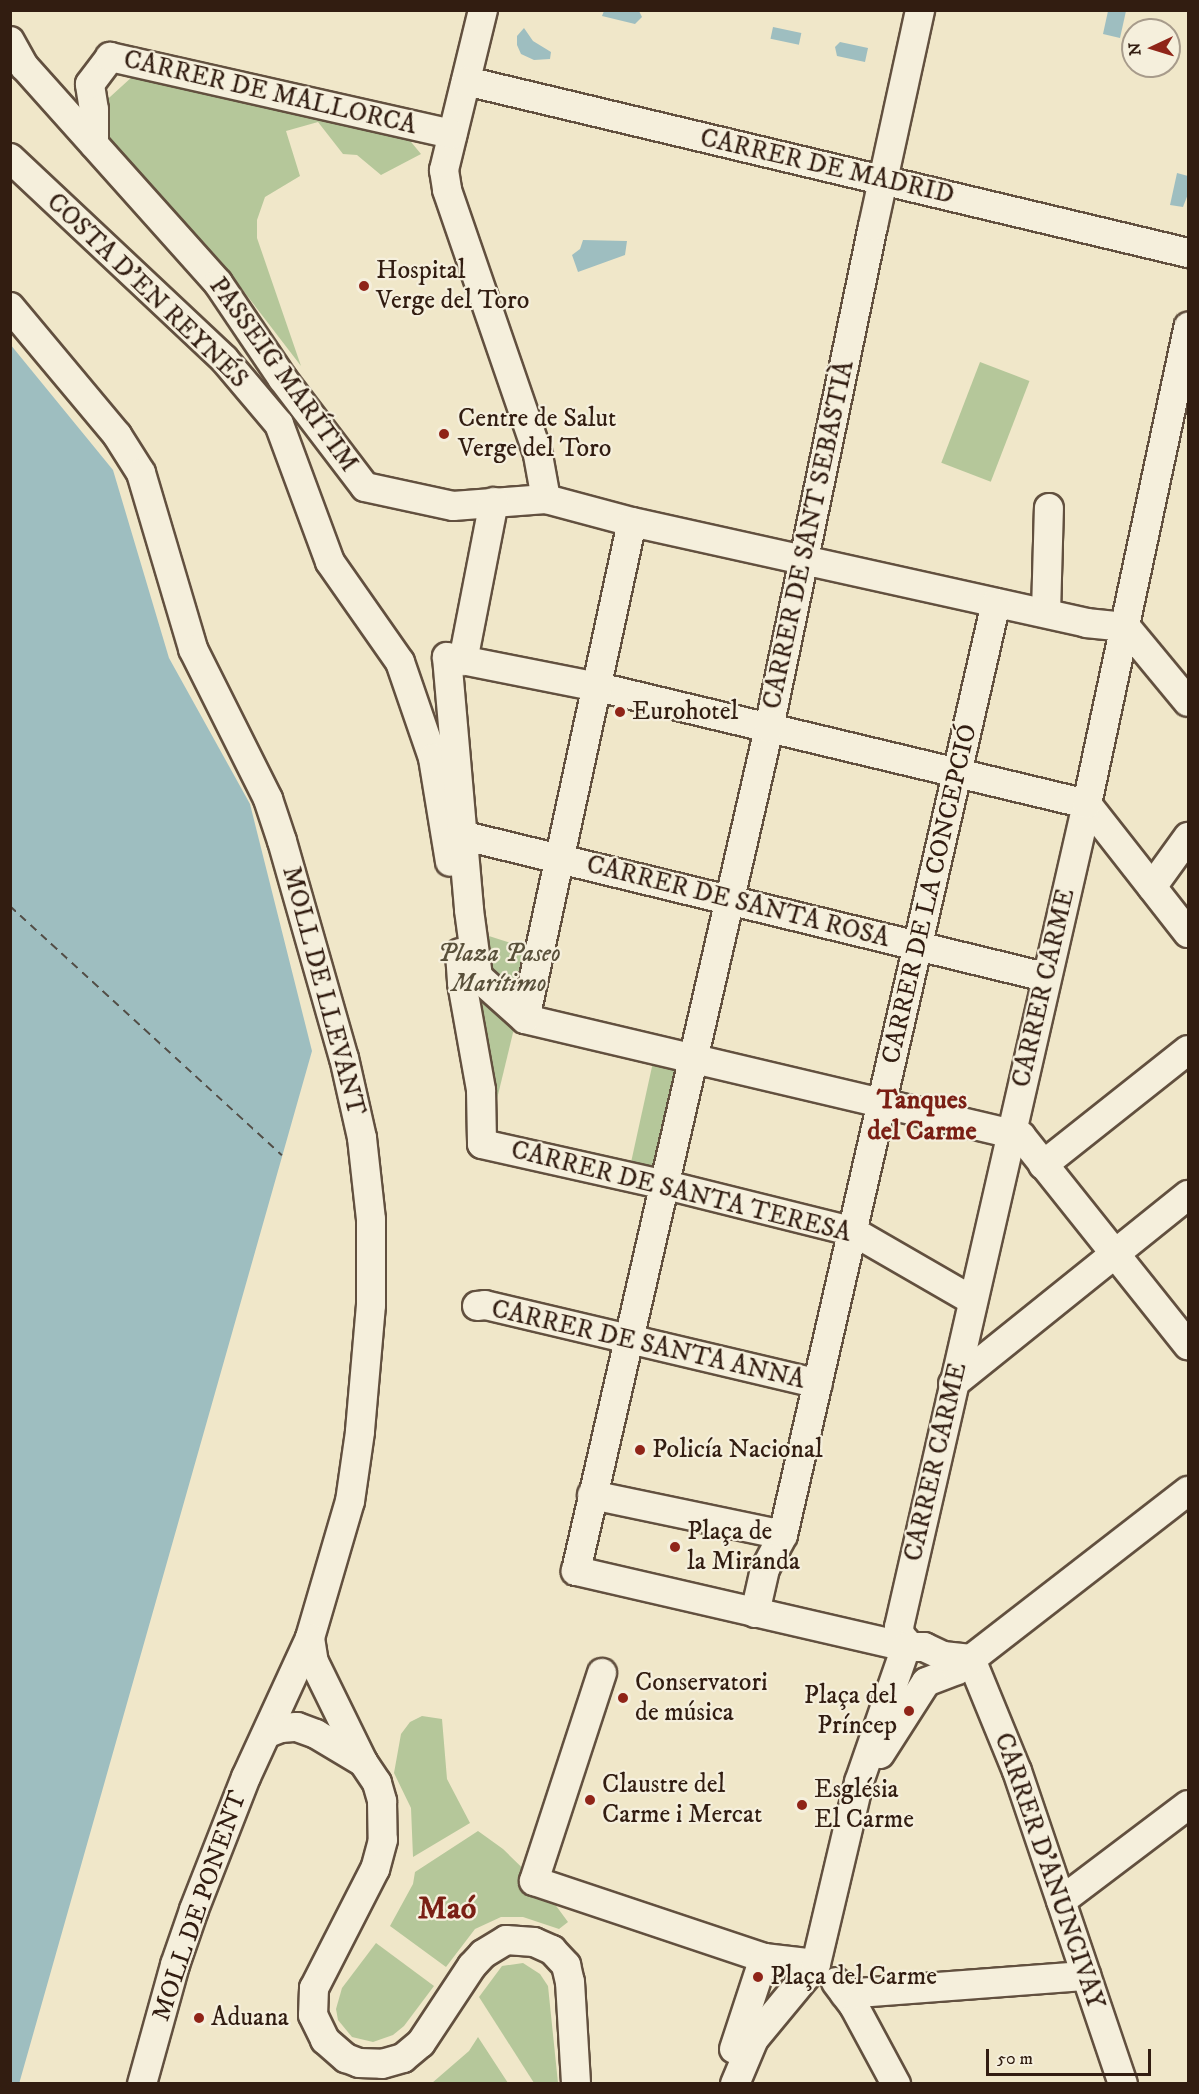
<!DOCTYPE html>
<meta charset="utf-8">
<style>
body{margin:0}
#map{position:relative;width:1199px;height:2094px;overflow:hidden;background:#f0e7c9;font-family:"IM FELL DW Pica",serif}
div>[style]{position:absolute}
.green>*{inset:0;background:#b5c79a;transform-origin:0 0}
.water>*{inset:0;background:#9ebec0;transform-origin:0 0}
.ferry>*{height:1.5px;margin-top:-0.75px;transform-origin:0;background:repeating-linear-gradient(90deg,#524d46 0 8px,transparent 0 14px)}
.roads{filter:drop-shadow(2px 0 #62503f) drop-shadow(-2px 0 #62503f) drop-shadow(0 2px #62503f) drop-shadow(0 -2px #62503f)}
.minor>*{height:28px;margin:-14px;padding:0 14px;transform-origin:14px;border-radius:14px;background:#f5efdc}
.dots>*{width:16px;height:16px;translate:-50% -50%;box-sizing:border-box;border:3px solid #f5efdc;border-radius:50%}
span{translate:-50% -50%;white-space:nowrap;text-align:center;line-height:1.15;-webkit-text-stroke:4.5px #f5efdc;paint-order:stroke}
.street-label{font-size:26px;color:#321d11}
.poi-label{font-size:26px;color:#321d11}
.left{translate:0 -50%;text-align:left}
.right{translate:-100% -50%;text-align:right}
.park-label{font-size:26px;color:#59503a;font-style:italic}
.neighbourhood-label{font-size:27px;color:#7a1f14;font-weight:700}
.district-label{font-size:32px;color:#7a1f14;font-weight:700}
.frame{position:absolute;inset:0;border:12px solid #321d11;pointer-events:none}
.north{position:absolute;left:1121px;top:18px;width:60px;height:60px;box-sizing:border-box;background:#f5efdc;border:2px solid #a79b8b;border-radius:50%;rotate:266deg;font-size:16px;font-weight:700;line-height:24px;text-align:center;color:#321d11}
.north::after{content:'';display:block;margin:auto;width:21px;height:27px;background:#8f2418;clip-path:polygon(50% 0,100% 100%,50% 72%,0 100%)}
.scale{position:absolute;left:986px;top:2049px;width:165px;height:27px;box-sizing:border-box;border:3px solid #321d11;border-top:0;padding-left:8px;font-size:18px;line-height:21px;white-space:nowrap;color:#321d11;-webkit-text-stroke:4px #f5efdc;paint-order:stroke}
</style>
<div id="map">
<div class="green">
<div style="clip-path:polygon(133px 76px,402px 131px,421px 154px,381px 175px,357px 155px,343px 154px,318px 122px,286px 131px,300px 176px,265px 197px,257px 220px,257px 238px,301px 366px,219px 259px,128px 167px,103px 137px,99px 107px)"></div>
<div style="left:980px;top:362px;width:53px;height:108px;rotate:21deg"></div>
<div style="clip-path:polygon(467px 929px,533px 950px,490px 1128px)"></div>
<div style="clip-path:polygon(655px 1053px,681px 1064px,660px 1183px,630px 1167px)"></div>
<div style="clip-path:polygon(422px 1716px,442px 1719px,447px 1779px,470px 1823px,413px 1857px,411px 1808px,394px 1773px,401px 1734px,410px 1722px)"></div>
<div style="clip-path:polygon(478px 1831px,503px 1849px,543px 1888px,568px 1922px,559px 1929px,523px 1917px,501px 1917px,475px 1929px,446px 1967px,390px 1926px,413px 1884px,415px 1872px)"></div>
<div style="clip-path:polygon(376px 1943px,434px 1986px,404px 2026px,393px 2035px,373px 2042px,352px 2037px,338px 2020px,336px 2009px,342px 1988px)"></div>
<div style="clip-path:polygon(523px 1963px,540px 1974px,548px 1986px,558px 2083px,534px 2083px,479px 1997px,502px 1966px)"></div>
<div style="clip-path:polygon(478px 2037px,508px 2083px,432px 2083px,469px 2051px)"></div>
</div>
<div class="water">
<div style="clip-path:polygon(639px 11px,642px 17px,635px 24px,602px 16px,604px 11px)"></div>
<div style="clip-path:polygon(1108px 11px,1126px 11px,1120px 38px,1103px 34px)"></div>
<div style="left:773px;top:27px;width:29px;height:12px;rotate:12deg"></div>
<div style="clip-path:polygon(524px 28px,533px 41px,551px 52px,550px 59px,534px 60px,521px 54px,517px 45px,517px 36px)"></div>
<div style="clip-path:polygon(840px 42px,868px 48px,865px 62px,837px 56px,835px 47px)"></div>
<div style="clip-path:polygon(1177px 173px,1188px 176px,1188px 194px,1183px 207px,1170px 205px)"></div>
<div style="clip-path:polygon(583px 240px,627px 241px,625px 255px,578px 272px,572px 255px,580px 249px)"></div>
<div style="clip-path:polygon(10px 344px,113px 470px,169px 658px,250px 804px,312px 1051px,19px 2084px,10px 2083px)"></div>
</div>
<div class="ferry">
<div style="left:10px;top:906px;width:369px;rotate:42.5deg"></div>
</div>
<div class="roads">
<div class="minor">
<div style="left:483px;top:10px;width:165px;rotate:103.7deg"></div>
<div style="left:444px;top:170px;width:20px;rotate:81deg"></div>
<div style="left:447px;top:190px;width:280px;rotate:71deg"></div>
<div style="left:538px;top:455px;width:45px;rotate:79.7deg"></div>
<div style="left:10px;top:41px;width:29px;rotate:61deg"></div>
<div style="left:24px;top:66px;width:291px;rotate:48.2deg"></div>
<div style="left:218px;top:283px;width:115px;rotate:56deg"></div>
<div style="left:282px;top:378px;width:137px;rotate:52.7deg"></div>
<div style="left:365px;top:487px;width:90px;rotate:12.2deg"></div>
<div style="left:453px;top:506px;width:93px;rotate:-4.3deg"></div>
<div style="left:546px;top:499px;width:89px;rotate:15deg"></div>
<div style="left:632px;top:522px;width:465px;rotate:12.5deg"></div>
<div style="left:1086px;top:623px;width:40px;rotate:5.7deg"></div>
<div style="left:1126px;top:627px;width:97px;rotate:50.4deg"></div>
<div style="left:466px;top:81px;width:742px;rotate:13.4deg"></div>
<div style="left:94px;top:144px;width:34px;rotate:-90deg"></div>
<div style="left:94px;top:110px;width:26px;rotate:-99deg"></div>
<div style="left:90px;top:84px;width:34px;rotate:-53deg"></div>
<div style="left:110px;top:57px;width:351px;rotate:12.7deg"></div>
<div style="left:10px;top:158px;width:294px;rotate:43.2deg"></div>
<div style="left:224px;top:359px;width:85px;rotate:49.8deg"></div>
<div style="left:279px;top:424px;width:147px;rotate:69.7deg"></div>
<div style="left:330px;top:562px;width:122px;rotate:55deg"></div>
<div style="left:400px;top:662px;width:102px;rotate:71deg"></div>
<div style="left:433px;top:758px;width:105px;rotate:80.7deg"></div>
<div style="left:10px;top:307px;width:167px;rotate:50.1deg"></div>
<div style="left:117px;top:435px;width:45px;rotate:57.7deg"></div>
<div style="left:141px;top:473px;width:184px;rotate:73.5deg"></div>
<div style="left:193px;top:649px;width:168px;rotate:63.4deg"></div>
<div style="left:268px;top:799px;width:44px;rotate:71.6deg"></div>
<div style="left:282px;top:841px;width:226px;rotate:74.1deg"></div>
<div style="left:344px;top:1058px;width:82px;rotate:77.3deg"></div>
<div style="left:362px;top:1138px;width:82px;rotate:83.7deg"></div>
<div style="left:371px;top:1220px;width:85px;rotate:90deg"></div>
<div style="left:371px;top:1305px;width:127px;rotate:95deg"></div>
<div style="left:360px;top:1432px;width:70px;rotate:98.2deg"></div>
<div style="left:350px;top:1501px;width:143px;rotate:106.3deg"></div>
<div style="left:310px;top:1638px;width:153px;rotate:114.7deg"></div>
<div style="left:246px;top:1777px;width:143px;rotate:111.4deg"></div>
<div style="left:194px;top:1910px;width:58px;rotate:109.1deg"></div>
<div style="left:175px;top:1965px;width:123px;rotate:105.5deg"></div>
<div style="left:1046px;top:613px;width:105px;rotate:-88.4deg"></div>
<div style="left:463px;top:661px;width:162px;rotate:-79deg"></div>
<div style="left:465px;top:836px;width:597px;rotate:13.66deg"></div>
<div style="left:1152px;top:887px;width:62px;rotate:-54.2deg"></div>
<div style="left:1188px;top:933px;width:164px;rotate:-128.1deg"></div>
<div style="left:1087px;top:804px;width:503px;rotate:-166.54deg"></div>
<div style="left:598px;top:687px;width:154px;rotate:-168.8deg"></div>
<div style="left:447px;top:657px;width:254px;rotate:85deg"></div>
<div style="left:469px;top:910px;width:68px;rotate:82.3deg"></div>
<div style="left:478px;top:977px;width:63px;rotate:41.8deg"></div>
<div style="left:525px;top:1019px;width:510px;rotate:13.27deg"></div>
<div style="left:1021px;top:1136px;width:268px;rotate:51.4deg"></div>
<div style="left:460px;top:953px;width:30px;rotate:86deg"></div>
<div style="left:462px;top:983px;width:109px;rotate:79.9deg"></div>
<div style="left:481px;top:1090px;width:54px;rotate:88.9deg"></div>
<div style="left:525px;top:1019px;width:508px;rotate:-77.85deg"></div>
<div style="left:482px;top:1144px;width:189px;rotate:12.6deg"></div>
<div style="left:666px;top:1185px;width:194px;rotate:14deg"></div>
<div style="left:854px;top:1232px;width:136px;rotate:30deg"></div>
<div style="left:1043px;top:1165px;width:185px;rotate:-38.4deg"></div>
<div style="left:477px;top:1306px;width:8px;rotate:-7deg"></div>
<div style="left:485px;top:1305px;width:342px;rotate:13.3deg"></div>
<div style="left:953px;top:1384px;width:302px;rotate:-38.8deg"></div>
<div style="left:592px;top:1495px;width:195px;rotate:11.8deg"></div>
<div style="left:755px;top:1613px;width:45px;rotate:-77.2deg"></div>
<div style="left:765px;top:1569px;width:38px;rotate:-62deg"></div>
<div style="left:783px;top:1535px;width:956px;rotate:-77.13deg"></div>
<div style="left:310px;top:1638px;width:24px;rotate:81deg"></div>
<div style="left:314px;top:1662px;width:111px;rotate:63.9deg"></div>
<div style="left:363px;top:1762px;width:25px;rotate:56deg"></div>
<div style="left:377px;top:1783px;width:19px;rotate:74deg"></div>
<div style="left:382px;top:1801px;width:39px;rotate:89deg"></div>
<div style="left:383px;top:1840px;width:30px;rotate:105deg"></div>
<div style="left:375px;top:1869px;width:134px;rotate:117.1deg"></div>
<div style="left:314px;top:1988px;width:27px;rotate:92deg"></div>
<div style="left:313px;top:2015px;width:28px;rotate:64deg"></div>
<div style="left:325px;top:2040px;width:28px;rotate:41deg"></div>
<div style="left:346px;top:2058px;width:14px;rotate:21deg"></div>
<div style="left:359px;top:2063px;width:23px;rotate:2deg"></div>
<div style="left:382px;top:2064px;width:22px;rotate:-16deg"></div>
<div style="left:403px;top:2058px;width:23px;rotate:-40deg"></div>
<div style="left:421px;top:2043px;width:92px;rotate:-56.5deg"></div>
<div style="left:472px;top:1966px;width:16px;rotate:-47deg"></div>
<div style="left:483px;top:1954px;width:27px;rotate:-31deg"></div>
<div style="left:506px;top:1940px;width:28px;rotate:4deg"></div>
<div style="left:534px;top:1942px;width:20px;rotate:24deg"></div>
<div style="left:552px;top:1950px;width:21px;rotate:47deg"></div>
<div style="left:566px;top:1965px;width:17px;rotate:77deg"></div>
<div style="left:570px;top:1982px;width:102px;rotate:86.6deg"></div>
<div style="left:909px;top:1645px;width:13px;rotate:-132deg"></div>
<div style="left:900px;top:1635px;width:8px;rotate:-97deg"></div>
<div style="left:899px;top:1627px;width:844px;rotate:-77.13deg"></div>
<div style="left:1087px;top:804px;width:488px;rotate:-78deg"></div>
<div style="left:906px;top:1647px;width:339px;rotate:-167deg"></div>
<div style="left:576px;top:1571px;width:865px;rotate:-77.1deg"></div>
<div style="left:769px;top:728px;width:513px;rotate:-78.3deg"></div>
<div style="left:873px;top:226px;width:221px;rotate:-77.7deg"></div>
<div style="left:971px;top:1659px;width:121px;rotate:67.7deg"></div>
<div style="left:1017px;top:1771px;width:330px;rotate:71.3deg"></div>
<div style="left:602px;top:1673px;width:219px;rotate:108.1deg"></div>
<div style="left:534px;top:1881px;width:243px;rotate:18.5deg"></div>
<div style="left:764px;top:1958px;width:52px;rotate:6.6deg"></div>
<div style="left:268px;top:1733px;width:14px;rotate:-21deg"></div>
<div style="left:281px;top:1728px;width:16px;rotate:-4deg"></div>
<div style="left:297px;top:1727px;width:20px;rotate:20deg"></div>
<div style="left:316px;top:1734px;width:55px;rotate:30.8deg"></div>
<div style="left:880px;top:1754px;width:85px;rotate:-57.4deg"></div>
<div style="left:926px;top:1682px;width:33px;rotate:-21deg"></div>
<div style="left:957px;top:1670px;width:292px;rotate:-37.8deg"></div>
<div style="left:1061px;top:1901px;width:159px;rotate:-37.1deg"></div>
<div style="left:836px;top:1982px;width:30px;rotate:53deg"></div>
<div style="left:854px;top:2006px;width:89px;rotate:61.7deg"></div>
<div style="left:845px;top:1994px;width:242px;rotate:-4.3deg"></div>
<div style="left:734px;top:2049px;width:96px;rotate:-71.8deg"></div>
<div style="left:735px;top:2084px;width:49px;rotate:-67.1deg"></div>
<div style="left:754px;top:2039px;width:97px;rotate:-50.4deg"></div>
<div style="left:816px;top:1964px;width:187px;rotate:-76.7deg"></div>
<div style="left:859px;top:1782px;width:143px;rotate:-70.8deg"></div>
<div style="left:906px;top:1647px;width:18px"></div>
<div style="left:924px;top:1647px;width:21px;rotate:25deg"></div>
<div style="left:943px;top:1656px;width:28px;rotate:6deg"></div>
</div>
</div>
<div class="dots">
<div style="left:364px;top:286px;background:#8f2418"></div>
<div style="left:444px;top:434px;background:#8f2418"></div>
<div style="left:620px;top:712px;background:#8f2418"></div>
<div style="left:640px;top:1450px;background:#8f2418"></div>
<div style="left:675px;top:1547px;background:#8f2418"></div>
<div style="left:623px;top:1698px;background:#8f2418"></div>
<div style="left:909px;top:1711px;background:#8f2418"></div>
<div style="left:590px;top:1800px;background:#8f2418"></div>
<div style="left:802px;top:1805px;background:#8f2418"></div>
<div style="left:758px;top:1977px;background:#8f2418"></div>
<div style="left:199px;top:2018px;background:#8f2418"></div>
</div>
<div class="street-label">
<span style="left:270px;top:93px;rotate:13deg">CARRER DE MALLORCA</span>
<span style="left:827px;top:167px;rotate:13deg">CARRER DE MADRID</span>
<span style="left:147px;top:291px;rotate:44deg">COSTA D'EN REYNÉS</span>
<span style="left:283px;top:375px;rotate:54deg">PASSEIG MARÍTIM</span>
<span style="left:809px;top:535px;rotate:-78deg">CARRER DE SANT SEBASTIÀ</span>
<span style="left:930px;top:894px;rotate:-77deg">CARRER DE LA CONCEPCIÓ</span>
<span style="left:738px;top:902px;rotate:14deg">CARRER DE SANTA ROSA</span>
<span style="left:1044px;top:988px;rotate:-77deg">CARRER CARME</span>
<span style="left:323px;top:991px;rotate:75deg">MOLL DE LLEVANT</span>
<span style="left:681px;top:1192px;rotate:14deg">CARRER DE SANTA TERESA</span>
<span style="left:648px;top:1345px;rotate:13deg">CARRER DE SANTA ANNA</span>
<span style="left:936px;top:1462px;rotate:-77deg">CARRER CARME</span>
<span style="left:1049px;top:1871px;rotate:71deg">CARRER D'ANUNCIVAY</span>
<span style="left:200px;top:1906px;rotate:-71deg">MOLL DE PONENT</span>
</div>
<div class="poi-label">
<span class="left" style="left:376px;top:286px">Hospital<br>Verge del Toro</span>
<span class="left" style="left:458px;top:434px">Centre de Salut<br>Verge del Toro</span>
<span class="left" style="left:632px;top:712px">Eurohotel</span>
<span class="left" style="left:652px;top:1450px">Policía Nacional</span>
<span class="left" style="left:687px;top:1547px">Plaça de<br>la Miranda</span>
<span class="left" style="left:635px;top:1698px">Conservatori<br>de música</span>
<span class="right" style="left:897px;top:1711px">Plaça del<br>Príncep</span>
<span class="left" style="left:602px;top:1800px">Claustre del<br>Carme i Mercat</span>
<span class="left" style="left:814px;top:1805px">Església<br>El Carme</span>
<span class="left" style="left:770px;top:1977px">Plaça del Carme</span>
<span class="left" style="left:211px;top:2018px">Aduana</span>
</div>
<div class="park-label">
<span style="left:499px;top:969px">Plaza Paseo<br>Marítimo</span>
</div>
<div class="neighbourhood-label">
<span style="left:922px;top:1116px">Tanques<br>del Carme</span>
</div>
<div class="district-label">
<span style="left:447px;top:1909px">Maó</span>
</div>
<div class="frame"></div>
<div class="north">N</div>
<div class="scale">50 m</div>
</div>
